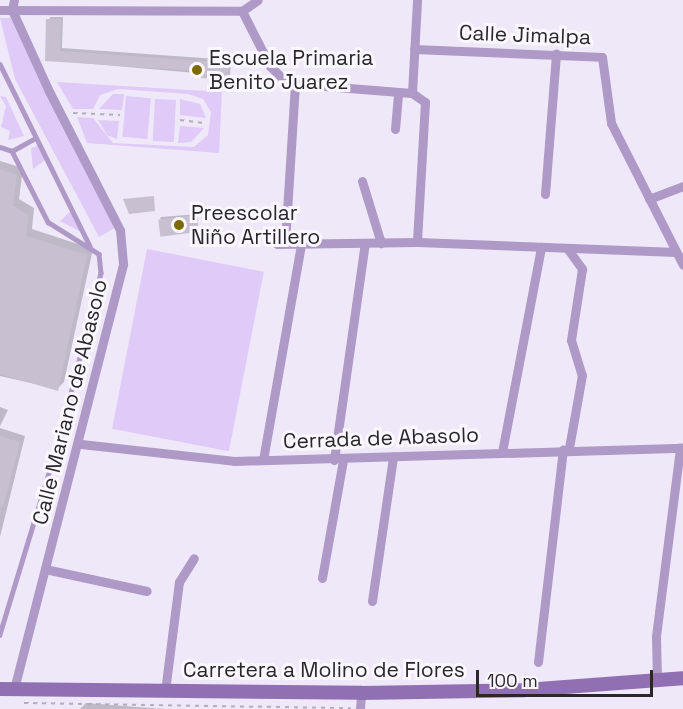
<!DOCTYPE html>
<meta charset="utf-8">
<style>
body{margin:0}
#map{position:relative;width:683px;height:709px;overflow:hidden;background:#efe8f9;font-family:"Space Grotesk",sans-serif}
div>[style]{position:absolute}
.green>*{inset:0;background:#dfcaf8;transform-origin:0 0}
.shadow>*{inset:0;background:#0003}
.building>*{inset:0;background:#c8c0d1;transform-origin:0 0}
.path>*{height:2px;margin-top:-1px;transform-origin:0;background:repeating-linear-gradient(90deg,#b3adbb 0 4.5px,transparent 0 9px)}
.lane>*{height:4.5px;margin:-2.25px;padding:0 2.25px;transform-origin:2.25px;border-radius:2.25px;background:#ae99c7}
.street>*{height:9px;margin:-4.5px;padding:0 4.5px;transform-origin:4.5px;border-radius:4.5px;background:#ae99c7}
.secondary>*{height:14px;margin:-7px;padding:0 7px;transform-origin:7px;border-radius:7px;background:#9070b2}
.dots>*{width:16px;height:16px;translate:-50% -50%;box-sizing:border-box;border:3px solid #faf7fe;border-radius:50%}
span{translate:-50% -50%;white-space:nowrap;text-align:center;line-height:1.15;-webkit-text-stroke:6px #faf7fe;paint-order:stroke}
.street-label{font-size:21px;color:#29262c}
.poi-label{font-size:21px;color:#29262c}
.left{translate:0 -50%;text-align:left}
.scale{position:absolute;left:476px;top:670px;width:177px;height:27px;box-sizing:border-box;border:3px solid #29262c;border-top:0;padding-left:8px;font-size:18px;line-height:21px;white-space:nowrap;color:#29262c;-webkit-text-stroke:4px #faf7fe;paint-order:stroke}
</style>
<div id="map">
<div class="green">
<div style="clip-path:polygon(0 18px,12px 18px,116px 227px,99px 237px,15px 79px)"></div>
<div style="clip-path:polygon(57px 82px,222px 92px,219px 153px,87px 143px,77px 117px,93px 118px,113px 143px,194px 147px,208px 135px,211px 112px,203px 99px,188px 94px,118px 89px,100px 95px,93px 109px,73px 109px)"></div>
<div style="clip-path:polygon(113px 94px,124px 94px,122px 110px,99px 109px)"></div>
<div style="clip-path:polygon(0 96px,6px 97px,24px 136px,8px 140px,10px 131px,1px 127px,6px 106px)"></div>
<div style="left:126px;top:96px;width:25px;height:41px;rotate:5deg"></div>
<div style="left:155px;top:99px;width:21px;height:42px;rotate:3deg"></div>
<div style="clip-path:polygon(180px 99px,200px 104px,206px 118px,180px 115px)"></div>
<div style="clip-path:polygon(98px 120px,119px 121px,117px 139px,107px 135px)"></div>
<div style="clip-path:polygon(180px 126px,204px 128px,191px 142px,178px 143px)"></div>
<div style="clip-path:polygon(38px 146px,46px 159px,33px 169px,31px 148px)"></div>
<div style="clip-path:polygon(71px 211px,83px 228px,83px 233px,60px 221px)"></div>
<div style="left:147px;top:249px;width:119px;height:183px;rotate:11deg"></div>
</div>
<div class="shadow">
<div style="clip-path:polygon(50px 17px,63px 17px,62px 48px,231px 60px,230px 76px,47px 60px)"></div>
<div style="clip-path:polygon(0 161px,23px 168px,19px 199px,34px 208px,32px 229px,93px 249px,64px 382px,57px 389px,0 376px)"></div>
<div style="clip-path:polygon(198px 214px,198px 231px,160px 219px,161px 217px)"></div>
<div style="clip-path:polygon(0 407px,8px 410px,0 426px)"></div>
<div style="clip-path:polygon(0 428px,25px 436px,0 537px)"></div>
<div style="clip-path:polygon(86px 703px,164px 709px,80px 709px)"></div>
</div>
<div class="building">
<div style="clip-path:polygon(46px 19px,61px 19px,60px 51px,229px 63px,227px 80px,201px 78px,201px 71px,45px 61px)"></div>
<div style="clip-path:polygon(0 169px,17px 175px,13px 206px,28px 215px,26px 236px,87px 255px,58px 391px,0 374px)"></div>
<div style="clip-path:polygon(154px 196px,155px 211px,129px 214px,123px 199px)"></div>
<div style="left:197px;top:215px;width:17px;height:39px;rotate:83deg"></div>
<div style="clip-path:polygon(0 436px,20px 442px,3px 507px,0 507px)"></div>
</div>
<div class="path">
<div style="left:73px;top:113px;width:47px;rotate:2.4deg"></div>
<div style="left:180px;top:120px;width:24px;rotate:7deg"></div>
<div style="left:24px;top:703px;width:327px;rotate:0.9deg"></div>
</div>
<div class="lane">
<div style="left:0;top:64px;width:203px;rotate:63.7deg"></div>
<div style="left:0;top:147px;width:13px;rotate:18deg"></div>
<div style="left:12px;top:151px;width:80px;rotate:63.1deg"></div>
<div style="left:48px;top:222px;width:60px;rotate:32.1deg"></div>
<div style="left:99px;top:254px;width:19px;rotate:84deg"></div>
<div style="left:101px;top:273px;width:169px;rotate:104deg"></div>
<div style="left:60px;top:437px;width:207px;rotate:106.9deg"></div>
<div style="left:12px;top:151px;width:26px;rotate:-29deg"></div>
</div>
<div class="street">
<div style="left:0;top:10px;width:242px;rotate:0.2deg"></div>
<div style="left:242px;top:11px;width:62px;rotate:63deg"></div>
<div style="left:270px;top:66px;width:24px;rotate:45deg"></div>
<div style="left:287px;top:83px;width:125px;rotate:4.6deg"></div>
<div style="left:412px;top:93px;width:16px;rotate:35deg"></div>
<div style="left:425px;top:102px;width:140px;rotate:93.3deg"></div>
<div style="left:242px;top:11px;width:19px;rotate:-35deg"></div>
<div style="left:414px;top:49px;width:188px;rotate:2.4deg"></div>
<div style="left:602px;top:57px;width:67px;rotate:82.2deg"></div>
<div style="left:611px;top:123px;width:159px;rotate:63.1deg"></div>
<div style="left:412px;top:93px;width:93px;rotate:-86.9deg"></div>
<div style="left:395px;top:129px;width:37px;rotate:-85deg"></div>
<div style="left:362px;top:181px;width:65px;rotate:73deg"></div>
<div style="left:545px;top:194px;width:141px;rotate:-85.5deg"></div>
<div style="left:649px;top:199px;width:36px;rotate:-21deg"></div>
<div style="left:285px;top:243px;width:159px;rotate:-86.4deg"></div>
<div style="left:277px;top:244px;width:140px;rotate:-0.8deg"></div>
<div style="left:417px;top:242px;width:259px;rotate:2.2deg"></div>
<div style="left:567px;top:248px;width:26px;rotate:54deg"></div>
<div style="left:582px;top:269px;width:72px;rotate:98.8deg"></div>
<div style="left:571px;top:340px;width:37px;rotate:73deg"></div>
<div style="left:582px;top:375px;width:74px;rotate:100.1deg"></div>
<div style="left:81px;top:444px;width:154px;rotate:6.3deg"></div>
<div style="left:234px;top:461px;width:449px;rotate:-1.7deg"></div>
<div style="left:502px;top:452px;width:209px;rotate:-79.2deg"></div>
<div style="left:263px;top:460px;width:219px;rotate:-80deg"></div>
<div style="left:334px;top:460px;width:219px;rotate:-81.9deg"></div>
<div style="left:45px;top:569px;width:104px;rotate:12.2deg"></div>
<div style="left:322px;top:578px;width:120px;rotate:-79.9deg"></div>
<div style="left:372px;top:601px;width:146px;rotate:-81.7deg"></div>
<div style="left:538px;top:662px;width:214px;rotate:-83.3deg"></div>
<div style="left:657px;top:680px;width:44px;rotate:-91.3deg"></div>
<div style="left:656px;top:636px;width:190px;rotate:-82.7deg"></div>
<div style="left:14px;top:689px;width:439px;rotate:-75.6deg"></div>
<div style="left:123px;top:264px;width:34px;rotate:-95deg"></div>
<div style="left:120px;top:230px;width:158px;rotate:-117.1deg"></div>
<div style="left:48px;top:89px;width:87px;rotate:-114.5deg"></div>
<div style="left:12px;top:10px;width:10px;rotate:-79deg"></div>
<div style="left:165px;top:691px;width:110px;rotate:-82.7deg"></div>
<div style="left:179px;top:582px;width:28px;rotate:-58deg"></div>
<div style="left:360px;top:709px;width:16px;rotate:-86deg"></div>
</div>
<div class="secondary">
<div style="left:0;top:689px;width:361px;rotate:0.6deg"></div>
<div style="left:361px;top:693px;width:164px;rotate:-1deg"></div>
<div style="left:525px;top:690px;width:158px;rotate:-4.3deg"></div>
</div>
<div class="dots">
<div style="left:197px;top:70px;background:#7d6900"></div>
<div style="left:179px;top:225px;background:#7d6900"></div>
</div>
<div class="street-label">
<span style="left:525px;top:35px;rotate:2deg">Calle Jimalpa</span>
<span style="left:70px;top:402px;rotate:-76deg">Calle Mariano de Abasolo</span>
<span style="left:381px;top:438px;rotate:-2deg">Cerrada de Abasolo</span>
<span style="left:324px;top:670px">Carretera a Molino de Flores</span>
</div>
<div class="poi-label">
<span class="left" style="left:209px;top:70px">Escuela Primaria<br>Benito Juarez</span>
<span class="left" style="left:191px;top:225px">Preescolar<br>Niño Artillero</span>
</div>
<div class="scale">100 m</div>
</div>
